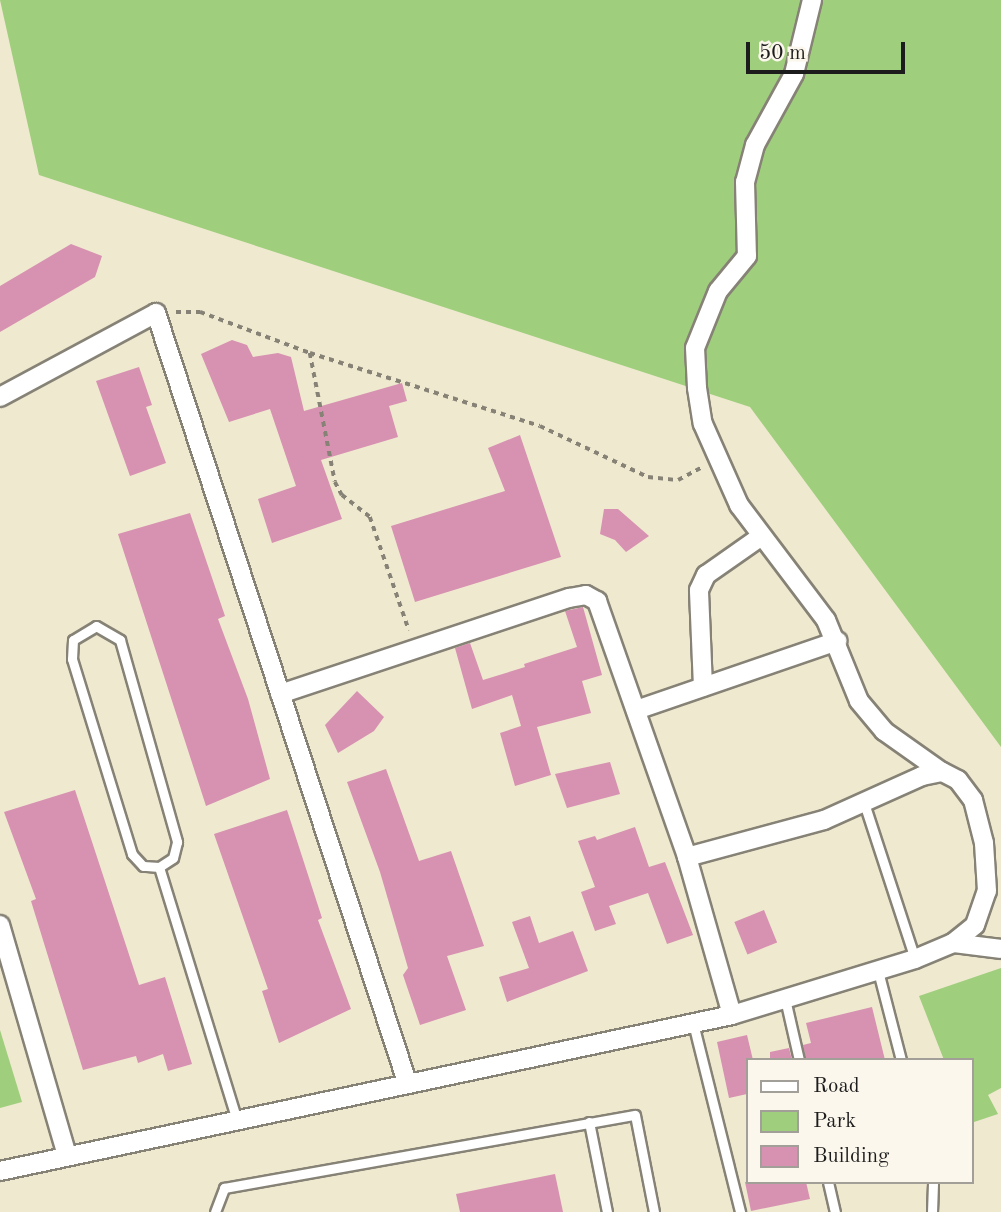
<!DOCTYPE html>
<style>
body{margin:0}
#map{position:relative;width:1001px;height:1212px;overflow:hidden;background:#efe9cf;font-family:"Old Standard TT",serif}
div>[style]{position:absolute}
.green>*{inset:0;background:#9fce7d}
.building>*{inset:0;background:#d791b1;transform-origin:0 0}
.path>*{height:3.5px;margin-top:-1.75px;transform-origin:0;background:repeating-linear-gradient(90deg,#868276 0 5px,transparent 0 10px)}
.roads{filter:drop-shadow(2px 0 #868276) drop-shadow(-2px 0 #868276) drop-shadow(0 2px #868276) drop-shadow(0 -2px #868276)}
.service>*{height:9px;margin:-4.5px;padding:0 4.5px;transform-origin:4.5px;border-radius:4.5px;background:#fff}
.minor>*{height:18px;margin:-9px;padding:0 9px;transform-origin:9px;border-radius:9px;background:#fff}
span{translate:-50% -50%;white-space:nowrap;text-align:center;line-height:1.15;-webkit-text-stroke:6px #fbf7ec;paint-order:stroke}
.legend{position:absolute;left:746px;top:1058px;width:228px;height:126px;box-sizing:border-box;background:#fbf7ec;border:2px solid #a29f99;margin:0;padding:9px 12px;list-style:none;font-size:21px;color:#1c1c1c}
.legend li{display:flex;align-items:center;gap:14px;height:35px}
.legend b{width:35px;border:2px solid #a29f99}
.scale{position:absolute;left:746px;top:42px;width:159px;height:32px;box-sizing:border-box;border:4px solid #1c1c1c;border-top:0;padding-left:9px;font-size:21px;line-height:24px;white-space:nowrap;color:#1c1c1c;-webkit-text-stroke:5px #fbf7ec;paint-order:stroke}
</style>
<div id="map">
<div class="green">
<div style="clip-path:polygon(0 0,1001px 0,1001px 747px,750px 407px,39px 175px)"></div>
<div style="clip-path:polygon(1001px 968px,1001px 1088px,988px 1095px,998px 1114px,971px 1123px,971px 1060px,944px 1060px,919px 996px)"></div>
<div style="clip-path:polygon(0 1030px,22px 1102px,0 1108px)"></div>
</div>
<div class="building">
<div style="clip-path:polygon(71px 244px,102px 256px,95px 277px,0 332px,0 286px)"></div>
<div style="clip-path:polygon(232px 340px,247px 345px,253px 357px,278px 353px,291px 357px,304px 411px,402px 383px,407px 401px,389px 406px,398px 437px,321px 460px,342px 519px,272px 543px,258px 499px,296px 486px,270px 409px,229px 422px,201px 354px)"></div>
<div style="clip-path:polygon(139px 367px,152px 405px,146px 407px,166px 463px,130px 476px,96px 381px)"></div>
<div style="clip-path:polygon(520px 435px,561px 557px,415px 602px,391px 526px,505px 491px,488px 448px)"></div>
<div style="clip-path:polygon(604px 509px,618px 509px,649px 536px,626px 552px,615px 540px,600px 534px)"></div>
<div style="clip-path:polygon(190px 513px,225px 616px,218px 619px,248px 699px,270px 779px,206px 806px,118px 534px)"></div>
<div style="clip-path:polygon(583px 607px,602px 675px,582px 681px,591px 713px,537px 727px,551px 775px,515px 786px,500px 733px,521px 726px,512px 695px,472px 709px,455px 648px,470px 643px,483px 680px,525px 667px,524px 664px,577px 647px,565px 611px)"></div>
<div style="clip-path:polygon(357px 691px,384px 717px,374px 731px,338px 753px,325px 725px)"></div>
<div style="clip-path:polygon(610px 762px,620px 794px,567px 808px,555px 774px)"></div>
<div style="clip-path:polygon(386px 769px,419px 861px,451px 851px,484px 946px,447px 956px,466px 1010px,420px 1025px,403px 975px,408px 968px,380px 872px,347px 782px)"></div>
<div style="clip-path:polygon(75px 790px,139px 985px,165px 977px,192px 1064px,168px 1071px,163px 1054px,138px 1063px,136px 1056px,83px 1070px,31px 901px,36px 899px,4px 812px)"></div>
<div style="clip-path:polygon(287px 810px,322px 918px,318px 920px,351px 1009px,279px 1043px,262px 991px,268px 989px,214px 834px)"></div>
<div style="clip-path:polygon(635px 827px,649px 867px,665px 862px,693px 935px,667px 944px,648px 893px,609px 906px,616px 924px,595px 931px,581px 892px,595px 887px,578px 841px,595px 836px,597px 840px)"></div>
<div style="left:764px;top:910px;width:35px;height:32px;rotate:68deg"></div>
<div style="clip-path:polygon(530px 916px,539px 943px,573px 931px,588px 971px,507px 1002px,499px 977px,529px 968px,512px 922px)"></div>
<div style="clip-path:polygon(872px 1007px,885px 1060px,806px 1060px,803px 1045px,811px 1043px,806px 1023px)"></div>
<div style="clip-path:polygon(747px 1035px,753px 1060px,747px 1060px,747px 1094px,729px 1098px,717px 1042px)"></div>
<div style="clip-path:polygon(789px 1048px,792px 1060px,770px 1060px,770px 1052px)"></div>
<div style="clip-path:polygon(555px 1174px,563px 1212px,460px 1212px,456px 1194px)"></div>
<div style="clip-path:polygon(745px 1182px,806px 1182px,810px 1199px,751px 1211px)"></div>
</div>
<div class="path">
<div style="left:176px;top:312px;width:24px"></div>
<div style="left:200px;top:312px;width:117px;rotate:20.4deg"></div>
<div style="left:310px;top:353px;width:241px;rotate:17.6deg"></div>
<div style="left:540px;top:426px;width:119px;rotate:25.3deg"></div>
<div style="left:648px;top:477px;width:30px;rotate:6deg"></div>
<div style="left:678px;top:480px;width:26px;rotate:-28deg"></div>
<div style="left:310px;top:353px;width:131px;rotate:79deg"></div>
<div style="left:335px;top:482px;width:15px;rotate:62deg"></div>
<div style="left:342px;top:495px;width:36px;rotate:38deg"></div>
<div style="left:370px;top:517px;width:120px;rotate:71deg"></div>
</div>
<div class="roads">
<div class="service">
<div style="left:96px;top:626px;width:28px;rotate:30deg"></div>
<div style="left:120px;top:640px;width:210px;rotate:74.2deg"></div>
<div style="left:177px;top:842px;width:16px;rotate:104deg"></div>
<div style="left:173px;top:858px;width:17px;rotate:147deg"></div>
<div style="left:159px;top:867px;width:16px;rotate:-176deg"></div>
<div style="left:143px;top:866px;width:16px;rotate:-133deg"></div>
<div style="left:132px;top:854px;width:204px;rotate:-107.1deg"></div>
<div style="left:72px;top:659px;width:19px;rotate:-87deg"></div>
<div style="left:73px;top:640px;width:27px;rotate:-31deg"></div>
<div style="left:864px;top:803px;width:164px;rotate:71.9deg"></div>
<div style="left:159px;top:867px;width:266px;rotate:72.9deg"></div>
<div style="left:878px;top:971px;width:92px;rotate:75.5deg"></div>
<div style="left:785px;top:999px;width:63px;rotate:77.1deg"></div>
<div style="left:693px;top:1023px;width:195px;rotate:76deg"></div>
<div style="left:589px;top:1122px;width:92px;rotate:78.7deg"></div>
<div style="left:828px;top:1182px;width:31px;rotate:77deg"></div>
<div style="left:215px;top:1212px;width:26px;rotate:-69deg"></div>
<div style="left:224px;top:1188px;width:417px;rotate:-10.1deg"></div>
<div style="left:635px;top:1115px;width:99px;rotate:78.9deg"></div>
<div style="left:932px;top:1212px;width:30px;rotate:-88deg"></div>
</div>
<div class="minor">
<div style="left:812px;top:0;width:76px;rotate:103.7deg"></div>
<div style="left:794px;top:74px;width:81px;rotate:118.8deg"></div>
<div style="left:755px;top:145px;width:38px;rotate:105deg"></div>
<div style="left:745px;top:182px;width:74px;rotate:88.5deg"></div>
<div style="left:747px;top:256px;width:45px;rotate:129.6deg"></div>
<div style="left:718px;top:291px;width:61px;rotate:112deg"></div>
<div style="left:695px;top:348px;width:40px;rotate:87.1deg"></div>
<div style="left:697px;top:388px;width:36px;rotate:81deg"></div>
<div style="left:703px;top:424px;width:89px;rotate:66deg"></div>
<div style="left:739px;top:505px;width:144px;rotate:52.9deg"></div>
<div style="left:826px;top:620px;width:87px;rotate:67.8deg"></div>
<div style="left:859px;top:701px;width:39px;rotate:50deg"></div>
<div style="left:884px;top:731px;width:71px;rotate:35.3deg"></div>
<div style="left:0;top:397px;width:177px;rotate:-28.3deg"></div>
<div style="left:156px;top:313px;width:809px;rotate:71.92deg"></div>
<div style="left:703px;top:687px;width:97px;rotate:-92.4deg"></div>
<div style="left:699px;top:590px;width:17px;rotate:-65deg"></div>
<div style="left:706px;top:575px;width:66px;rotate:-35.1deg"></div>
<div style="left:280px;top:694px;width:305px;rotate:-18.4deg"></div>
<div style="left:569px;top:598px;width:17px;rotate:-10deg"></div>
<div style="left:586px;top:595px;width:13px;rotate:29deg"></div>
<div style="left:597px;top:601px;width:271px;rotate:70.6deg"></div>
<div style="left:687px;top:857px;width:164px;rotate:74.1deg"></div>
<div style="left:636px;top:710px;width:213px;rotate:-18.9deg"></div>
<div style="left:0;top:925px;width:240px;rotate:73.8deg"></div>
<div style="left:953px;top:943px;width:48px;rotate:7.1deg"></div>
<div style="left:0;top:1171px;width:748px;rotate:-12.03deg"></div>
<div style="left:732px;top:1015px;width:191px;rotate:-17deg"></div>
<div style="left:915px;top:959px;width:41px;rotate:-22.8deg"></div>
<div style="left:953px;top:943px;width:28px;rotate:-39deg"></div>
<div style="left:975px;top:925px;width:36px;rotate:-71deg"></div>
<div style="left:987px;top:891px;width:48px;rotate:-93.6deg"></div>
<div style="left:984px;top:843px;width:44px;rotate:-104.3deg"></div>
<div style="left:973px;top:800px;width:25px;rotate:-127deg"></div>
<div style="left:958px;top:780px;width:18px;rotate:-153deg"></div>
<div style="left:942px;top:772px;width:20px;rotate:169deg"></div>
<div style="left:922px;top:776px;width:107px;rotate:155.8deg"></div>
<div style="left:824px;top:820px;width:142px;rotate:164.9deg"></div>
</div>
</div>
<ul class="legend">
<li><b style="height:9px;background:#fff"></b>Road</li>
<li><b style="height:19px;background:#9fce7d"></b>Park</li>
<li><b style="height:19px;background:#d791b1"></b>Building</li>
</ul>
<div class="scale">50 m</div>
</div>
